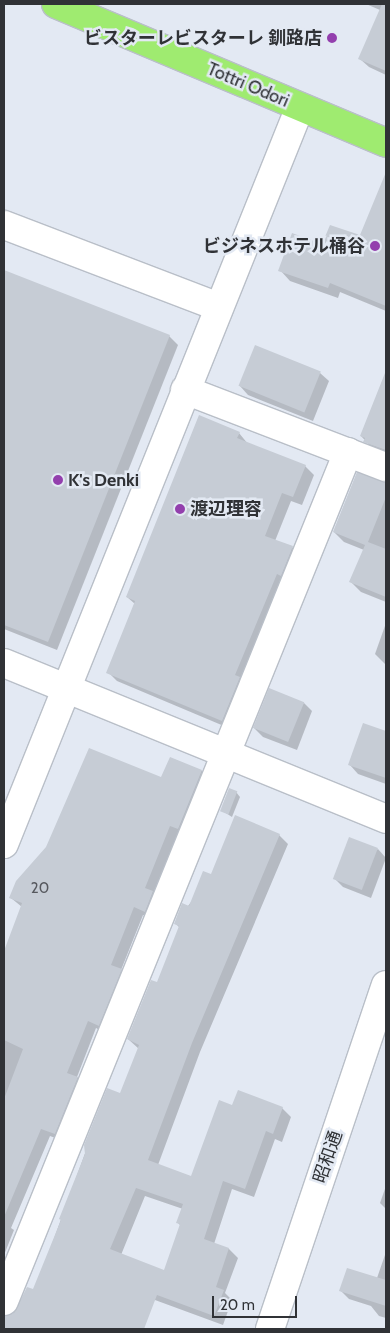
<!DOCTYPE html>
<meta charset="utf-8">
<style>
body{margin:0}
#map{position:relative;width:390px;height:1333px;overflow:hidden;background:#e3e9f3;font-family:Cabin,"Noto Sans JP",sans-serif}
div>[style]{position:absolute}
.shadow>*{inset:0;background:#0003}
.building>*{inset:0;background:#c6ccd5;transform-origin:0 0}
.roads{filter:drop-shadow(1px 0 #b9bfc8) drop-shadow(-1px 0 #b9bfc8) drop-shadow(0 1px #b9bfc8) drop-shadow(0 -1px #b9bfc8)}
.minor>*{height:28px;margin:-14px;padding:0 14px;transform-origin:14px;border-radius:14px;background:#fff}
.highway>*{height:28px;margin:-14px;padding:0 14px;transform-origin:14px;border-radius:14px;background:#9feb70}
.dots>*{width:14px;height:14px;translate:-50% -50%;box-sizing:border-box;border:2px solid #e3e9f3;border-radius:50%}
span{translate:-50% -50%;white-space:nowrap;text-align:center;line-height:1.15;-webkit-text-stroke:5px #e3e9f3;paint-order:stroke}
.number-label{font-size:15px;color:#56585e}
.number-label span{-webkit-text-stroke-width:0}
.poi-label{font-size:18px;color:#303236;font-weight:700}
.right{translate:-100% -50%;text-align:right}
.left{translate:0 -50%;text-align:left}
.street-label{font-size:18px;color:#303236}
.frame{position:absolute;inset:0;border:5px solid #303236;pointer-events:none}
.scale{position:absolute;left:212px;top:1296px;width:85px;height:22px;box-sizing:border-box;border:2px solid #303236;border-top:0;padding-left:6px;font-size:15px;line-height:18px;white-space:nowrap;color:#303236;-webkit-text-stroke:4px #e3e9f3;paint-order:stroke}
</style>
<div id="map">
<div class="shadow">
<div style="clip-path:polygon(366px 4px,386px 4px,386px 75px,369px 67px,360px 59px,380px 10px)"></div>
<div style="clip-path:polygon(372px 210px,386px 216px,386px 311px,340px 292px,338px 298px,290px 281px,280px 270px,323px 246px,360px 237px)"></div>
<div style="clip-path:polygon(4px 271px,169px 336px,178px 345px,57px 650px,4px 629px)"></div>
<div style="clip-path:polygon(386px 372px,386px 456px,375px 451px,361px 436px)"></div>
<div style="clip-path:polygon(320px 373px,329px 381px,313px 421px,248px 395px,240px 386px)"></div>
<div style="clip-path:polygon(239px 433px,248px 444px,305px 466px,314px 475px,302px 505px,291px 501px,275px 541px,292px 547px,301px 556px,231px 729px,117px 681px,108px 672px,135px 604px,127px 597px)"></div>
<div style="clip-path:polygon(357px 474px,386px 483px,386px 602px,361px 592px,351px 582px,364px 550px,344px 542px,334px 532px)"></div>
<div style="clip-path:polygon(386px 623px,386px 665px,375px 654px)"></div>
<div style="clip-path:polygon(304px 703px,312px 711px,297px 750px,263px 737px,254px 728px)"></div>
<div style="clip-path:polygon(364px 725px,386px 732px,386px 784px,358px 774px,350px 765px)"></div>
<div style="clip-path:polygon(171px 758px,202px 771px,210px 779px,153px 919px,143px 915px,121px 970px,129px 978px,107px 1034px,96px 1028px,77px 1077px,86px 1086px,63px 1141px,50px 1136px,11px 1228px,14px 1230px,4px 1255px,4px 954px,22px 907px,11px 898px,162px 779px)"></div>
<div style="clip-path:polygon(236px 792px,240px 797px,232px 817px,221px 810px)"></div>
<div style="clip-path:polygon(evenodd,279px 835px,288px 844px,200px 1052px,158px 1165px,192px 1177px,233px 1106px,282px 1108px,291px 1117px,282px 1142px,275px 1139px,254px 1197px,232px 1189px,214px 1244px,229px 1249px,238px 1258px,225px 1293px,232px 1300px,223px 1325px,57px 1264px,48px 1255px,108px 1090px,120px 1095px,139px 1049px,128px 1039px,158px 984px,180px 928px,175px 923px,211px 876px,279px 835px,145px 1196px,183px 1209px,178px 1223px,181px 1226px,164px 1272px,121px 1255px,145px 1196px)"></div>
<div style="clip-path:polygon(378px 849px,386px 858px,371px 898px,343px 887px,334px 878px)"></div>
<div style="clip-path:polygon(386px 1186px,386px 1209px,380px 1203px)"></div>
<div style="clip-path:polygon(386px 1252px,386px 1318px,379px 1316px,371px 1306px,349px 1299px,341px 1291px,377px 1278px)"></div>
<div style="clip-path:polygon(27px 1290px,126px 1329px,9px 1329px,6px 1326px)"></div>
</div>
<div class="building">
<div style="clip-path:polygon(382px 4px,386px 4px,386px 71px,358px 59px)"></div>
<div style="clip-path:polygon(386px 172px,386px 306px,330px 283px,328px 288px,278px 271px,292px 233px,322px 244px,330px 225px,360px 235px)"></div>
<div style="clip-path:polygon(4px 270px,170px 335px,48px 642px,4px 625px)"></div>
<div style="left:255px;top:345px;width:71px;height:44px;rotate:22deg"></div>
<div style="clip-path:polygon(385px 373px,386px 373px,386px 450px,363px 442px,365px 438px,360px 436px)"></div>
<div style="clip-path:polygon(199px 415px,240px 432px,237px 438px,306px 465px,293px 497px,282px 493px,265px 536px,293px 546px,281px 576px,277px 574px,235px 675px,240px 677px,222px 721px,106px 673px,135px 601px,126px 597px)"></div>
<div style="clip-path:polygon(357px 472px,386px 482px,386px 497px,368px 542px,386px 549px,386px 597px,349px 582px,365px 545px,333px 532px)"></div>
<div style="left:269px;top:688px;width:38px;height:43px;rotate:22deg"></div>
<div style="clip-path:polygon(363px 723px,386px 731px,386px 778px,348px 765px)"></div>
<div style="clip-path:polygon(89px 748px,161px 777px,170px 757px,202px 770px,178px 829px,170px 826px,145px 888px,153px 891px,145px 912px,134px 907px,111px 965px,122px 969px,99px 1026px,88px 1021px,67px 1073px,78px 1077px,55px 1134px,41px 1129px,4px 1217px,4px 1099px,23px 1049px,4px 1040px,4px 951px,22px 903px,9px 898px,16px 881px,46px 847px)"></div>
<div style="left:229px;top:788px;width:9px;height:25px;rotate:21deg"></div>
<div style="clip-path:polygon(evenodd,235px 815px,280px 834px,192px 1043px,148px 1160px,191px 1176px,219px 1100px,232px 1105px,238px 1090px,283px 1107px,273px 1134px,266px 1131px,245px 1189px,223px 1181px,204px 1239px,229px 1248px,216px 1287px,224px 1290px,214px 1316px,157px 1295px,144px 1329px,4px 1329px,4px 1316px,14px 1313px,27px 1287px,33px 1289px,61px 1220px,59px 1219px,85px 1154px,84px 1145px,107px 1088px,120px 1093px,139px 1045px,127px 1039px,151px 980px,157px 982px,179px 926px,174px 924px,182px 903px,189px 906px,203px 871px,211px 874px,235px 815px,136px 1188px,183px 1204px,176px 1223px,180px 1224px,164px 1270px,110px 1249px,136px 1188px)"></div>
<div style="left:349px;top:837px;width:31px;height:45px;rotate:21deg"></div>
<div style="clip-path:polygon(347px 1268px,386px 1280px,386px 1306px,339px 1291px)"></div>
</div>
<div class="roads">
<div class="minor">
<div style="left:4px;top:225px;width:230px;rotate:20.9deg"></div>
<div style="left:185px;top:390px;width:215px;rotate:21deg"></div>
<div style="left:4px;top:663px;width:413px;rotate:22.2deg"></div>
<div style="left:4px;top:844px;width:794px;rotate:-68.12deg"></div>
<div style="left:4px;top:1301px;width:916px;rotate:-67.94deg"></div>
<div style="left:270px;top:1329px;width:363px;rotate:-71.4deg"></div>
</div>
<div class="highway">
<div style="left:56px;top:4px;width:358px;rotate:22.8deg"></div>
</div>
</div>
<div class="dots">
<div style="left:332px;top:38px;background:#933fad"></div>
<div style="left:375px;top:246px;background:#933fad"></div>
<div style="left:58px;top:480px;background:#933fad"></div>
<div style="left:180px;top:509px;background:#933fad"></div>
</div>
<div class="number-label">
<span style="left:40px;top:889px">20</span>
</div>
<div class="poi-label">
<span class="right" style="left:322px;top:38px">ビスターレビスターレ 釧路店</span>
<span class="right" style="left:365px;top:246px">ビジネスホテル桶谷</span>
<span class="left" style="left:68px;top:480px">K's Denki</span>
<span class="left" style="left:190px;top:509px">渡辺理容</span>
</div>
<div class="street-label">
<span style="left:248px;top:85px;rotate:23deg">Tottri Odori</span>
<span style="left:328px;top:1157px;rotate:-71deg">昭和通</span>
</div>
<div class="frame"></div>
<div class="scale">20 m</div>
</div>
